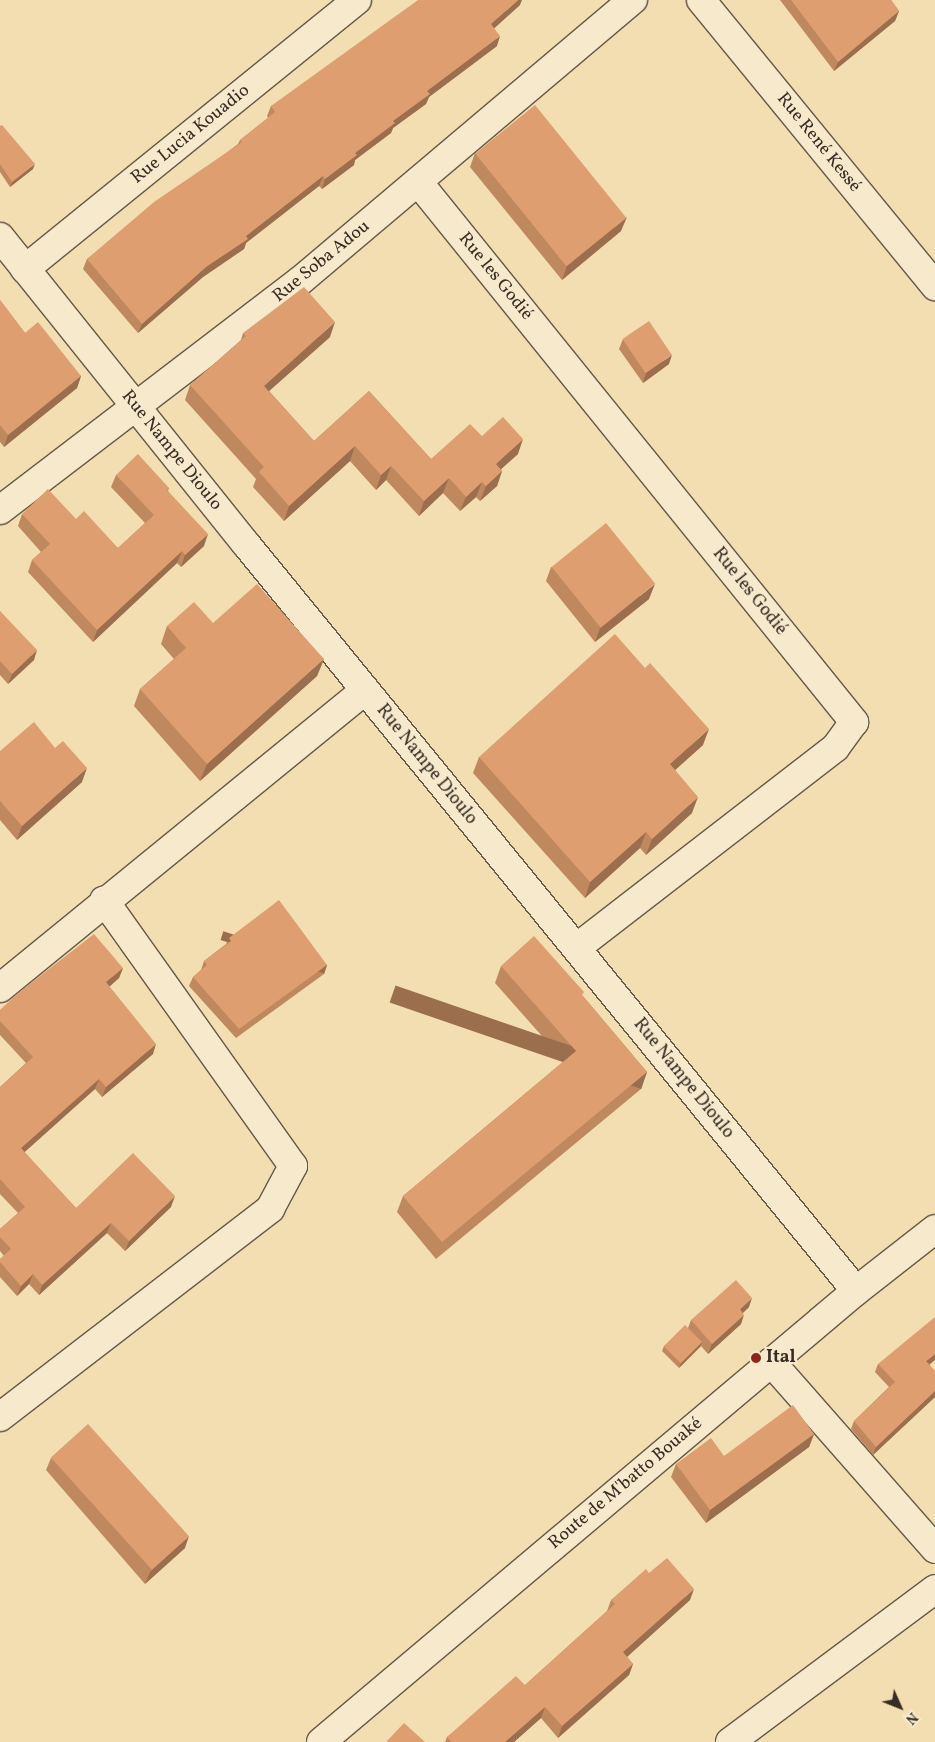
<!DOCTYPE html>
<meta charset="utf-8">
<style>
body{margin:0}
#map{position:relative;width:935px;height:1742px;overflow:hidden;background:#f3deb1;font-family:Vollkorn,serif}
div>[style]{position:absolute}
.roads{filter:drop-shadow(1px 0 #665948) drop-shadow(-1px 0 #665948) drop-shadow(0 1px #665948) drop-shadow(0 -1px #665948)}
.minor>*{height:28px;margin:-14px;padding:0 14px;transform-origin:14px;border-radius:14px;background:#f7eacc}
.wall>*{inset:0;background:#bf885f}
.shaded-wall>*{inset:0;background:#9b6f4e;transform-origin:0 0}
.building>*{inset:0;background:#de9e6f;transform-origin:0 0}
.dots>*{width:14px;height:14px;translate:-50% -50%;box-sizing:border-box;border:2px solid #f7eacc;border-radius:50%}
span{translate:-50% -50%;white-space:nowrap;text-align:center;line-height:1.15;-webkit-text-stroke:4.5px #f7eacc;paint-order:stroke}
.street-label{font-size:18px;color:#372d25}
.poi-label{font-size:18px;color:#372d25;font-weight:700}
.left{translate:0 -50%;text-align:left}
.north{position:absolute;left:875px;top:1682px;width:50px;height:50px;-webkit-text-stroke:4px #f7eacc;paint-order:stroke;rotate:134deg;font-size:14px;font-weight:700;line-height:20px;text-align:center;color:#372d25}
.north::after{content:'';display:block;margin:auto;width:18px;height:22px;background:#372d25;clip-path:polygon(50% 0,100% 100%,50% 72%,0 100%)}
</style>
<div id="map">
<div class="roads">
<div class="minor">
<div style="left:701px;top:0;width:370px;rotate:50.7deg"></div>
<div style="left:419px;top:183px;width:693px;rotate:51.09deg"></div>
<div style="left:854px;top:722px;width:32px;rotate:126deg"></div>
<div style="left:835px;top:748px;width:327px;rotate:142.3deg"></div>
<div style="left:0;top:237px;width:393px;rotate:51.3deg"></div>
<div style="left:246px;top:544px;width:964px;rotate:50.76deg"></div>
<div style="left:25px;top:269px;width:427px;rotate:-39deg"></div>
<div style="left:0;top:510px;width:377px;rotate:-37.4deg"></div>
<div style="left:300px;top:281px;width:436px;rotate:-40.2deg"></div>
<div style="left:0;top:988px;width:471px;rotate:-39.2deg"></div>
<div style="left:771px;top:1362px;width:249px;rotate:48.7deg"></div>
<div style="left:0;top:1417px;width:341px;rotate:-37.6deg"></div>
<div style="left:270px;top:1209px;width:49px;rotate:-61.9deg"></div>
<div style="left:293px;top:1166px;width:326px;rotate:-125.4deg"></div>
<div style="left:321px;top:1742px;width:700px;rotate:-40.13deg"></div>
<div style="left:856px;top:1291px;width:100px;rotate:-38.1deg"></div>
<div style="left:730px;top:1742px;width:256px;rotate:-36.7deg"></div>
</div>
</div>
<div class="wall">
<div style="clip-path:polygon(780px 0,891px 0,899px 11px,895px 21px,834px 71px)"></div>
<div style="clip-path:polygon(520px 5px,494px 28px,497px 46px,429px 97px,426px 104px,393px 128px,391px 133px,355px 160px,354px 165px,322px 189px,319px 186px,246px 243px,244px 249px,203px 277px,138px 333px,83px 269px,87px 259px,238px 144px,240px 140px,268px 118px,267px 116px,271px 106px)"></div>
<div style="clip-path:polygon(0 126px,33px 169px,10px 187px,0 172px)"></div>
<div style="clip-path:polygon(475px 153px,621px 231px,562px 280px,470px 167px)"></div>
<div style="clip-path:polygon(0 300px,25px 333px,81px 376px,77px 388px,4px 447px,0 442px)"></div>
<div style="clip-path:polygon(243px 333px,330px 337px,269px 391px,314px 441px,369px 391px,431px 459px,482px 436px,518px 454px,501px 469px,502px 471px,497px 486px,480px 501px,476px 497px,460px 511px,443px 493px,419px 516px,386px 480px,376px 490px,350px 461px,284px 521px,253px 487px,256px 479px,185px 400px,190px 385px,241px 340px)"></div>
<div style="clip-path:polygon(623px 339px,669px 364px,643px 383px,619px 349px)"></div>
<div style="clip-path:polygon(116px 475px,169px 488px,168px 491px,204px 546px,181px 567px,177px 563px,93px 642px,28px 572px,32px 560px,41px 552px,18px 526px,22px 514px,76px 519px,118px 548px,145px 523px,111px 487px)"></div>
<div style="clip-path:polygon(551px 567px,649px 599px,595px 642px,546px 581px)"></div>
<div style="clip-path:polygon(0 611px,34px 660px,8px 684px,0 675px)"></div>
<div style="clip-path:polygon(213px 623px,324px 659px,317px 676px,200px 781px,134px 706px,140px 689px,174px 659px,161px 644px,167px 626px)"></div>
<div style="clip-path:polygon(703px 745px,675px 770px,692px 813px,646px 855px,640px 848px,585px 898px,473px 773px,479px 757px)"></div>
<div style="clip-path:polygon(0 751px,82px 782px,17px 840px,0 820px)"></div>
<div style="clip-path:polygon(229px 938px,327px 965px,324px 974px,236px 1038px,189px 986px,193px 977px,201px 970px,204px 961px,226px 944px)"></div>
<div style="clip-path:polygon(501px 966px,583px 996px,647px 1072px,641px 1089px,436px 1259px,397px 1212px,403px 1196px,564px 1061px,495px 983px)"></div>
<div style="clip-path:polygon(123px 968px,119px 978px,109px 987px,153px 1054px,102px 1097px,95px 1089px,24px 1152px,76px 1208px,171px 1207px,125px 1251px,107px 1233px,39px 1295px,29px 1284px,17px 1296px,0 1277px,0 1259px,4px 1256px,0 1251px,0 1229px,18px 1213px,0 1194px,0 1087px,26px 1063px,0 1035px,0 1010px)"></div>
<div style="clip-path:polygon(749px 1307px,743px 1313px,741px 1324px,708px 1354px,701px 1346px,679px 1368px,662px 1351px,664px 1346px,688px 1328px,691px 1320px)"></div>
<div style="clip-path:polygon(878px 1364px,929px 1365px,935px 1371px,935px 1397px,873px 1455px,851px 1429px,854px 1421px,889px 1387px,875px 1372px)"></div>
<div style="clip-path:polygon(814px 1434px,809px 1447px,706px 1523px,671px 1477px,676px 1464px,724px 1456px)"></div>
<div style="clip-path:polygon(51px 1458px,185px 1548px,145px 1584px,46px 1470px)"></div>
<div style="clip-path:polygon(649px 1573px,690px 1600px,627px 1657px,633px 1664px,629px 1675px,558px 1738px,541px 1718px,514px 1742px,445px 1742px,447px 1737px,525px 1685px,607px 1611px,611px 1600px)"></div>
</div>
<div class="shaded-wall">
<div style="clip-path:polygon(518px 0,522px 0,520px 5px,488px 34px,491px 24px)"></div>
<div style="clip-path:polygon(899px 11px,895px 21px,834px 71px,838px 62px)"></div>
<div style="clip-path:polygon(500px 36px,497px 46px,429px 97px,426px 104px,393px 128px,391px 133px,355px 160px,354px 165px,322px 189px,325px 179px,427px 91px)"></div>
<div style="clip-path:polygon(35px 164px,33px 169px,10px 187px,12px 182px)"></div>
<div style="clip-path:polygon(323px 176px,319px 186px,246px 243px,244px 249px,203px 277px,138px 333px,142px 324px,206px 267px)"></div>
<div style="clip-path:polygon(627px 217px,621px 231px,562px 280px,567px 266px)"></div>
<div style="clip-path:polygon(335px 322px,330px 337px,259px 400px,264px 386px)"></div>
<div style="clip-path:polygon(672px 355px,669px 364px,643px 383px,646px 373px)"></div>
<div style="clip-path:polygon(81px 376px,77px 388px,4px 447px,8px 435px)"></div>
<div style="clip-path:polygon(523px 439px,518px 454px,490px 479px,496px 464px)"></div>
<div style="clip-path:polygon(355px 446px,350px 461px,284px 521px,289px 506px)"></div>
<div style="clip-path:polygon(391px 466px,386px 480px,376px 490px,381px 475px)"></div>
<div style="clip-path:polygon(502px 471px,497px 486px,480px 501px,486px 486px)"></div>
<div style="clip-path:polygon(449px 478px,443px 493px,419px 516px,424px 501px)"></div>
<div style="clip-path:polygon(482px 482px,476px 497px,460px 511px,466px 497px)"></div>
<div style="clip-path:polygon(208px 534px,204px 546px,181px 567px,185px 555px)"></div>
<div style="clip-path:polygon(182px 551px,177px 563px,93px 642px,97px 630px)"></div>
<div style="clip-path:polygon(655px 584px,649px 599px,595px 642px,600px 628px)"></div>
<div style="clip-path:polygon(37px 650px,34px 660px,8px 684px,12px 674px)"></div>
<div style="clip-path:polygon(324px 659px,317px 676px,200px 781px,207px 764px)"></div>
<div style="clip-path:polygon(709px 729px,703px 745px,664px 780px,670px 764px)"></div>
<div style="clip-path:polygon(87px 768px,82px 782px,17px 840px,22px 826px)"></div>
<div style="clip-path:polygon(698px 797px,692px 813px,646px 855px,652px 839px)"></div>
<div style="clip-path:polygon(646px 832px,640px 848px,585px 898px,590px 882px)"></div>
<div style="left:327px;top:965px;width:9px;height:109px;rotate:108deg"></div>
<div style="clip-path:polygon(123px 968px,119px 978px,102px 993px,106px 982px)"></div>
<div style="clip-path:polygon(156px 1044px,153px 1054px,102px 1097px,106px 1087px)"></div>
<div style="left:647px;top:1072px;width:18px;height:266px;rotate:109deg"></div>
<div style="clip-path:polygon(99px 1079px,95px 1089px,17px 1159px,21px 1148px)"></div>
<div style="clip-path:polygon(175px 1196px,171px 1207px,125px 1251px,129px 1241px)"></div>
<div style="clip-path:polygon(111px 1223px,107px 1233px,39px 1295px,42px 1285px)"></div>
<div style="clip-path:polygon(33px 1274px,29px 1284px,17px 1296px,21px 1286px)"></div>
<div style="clip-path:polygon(752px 1298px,749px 1307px,736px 1319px,740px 1309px)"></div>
<div style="clip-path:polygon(744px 1315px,741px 1324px,708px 1354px,712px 1344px)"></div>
<div style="clip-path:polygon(702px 1342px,700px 1347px,679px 1368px,681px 1363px)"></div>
<div style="clip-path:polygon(935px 1354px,935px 1360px,923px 1370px,926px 1361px)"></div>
<div style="clip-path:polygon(935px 1391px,935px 1397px,873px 1455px,876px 1447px)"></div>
<div style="clip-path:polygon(814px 1434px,809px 1447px,706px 1523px,710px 1510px)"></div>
<div style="clip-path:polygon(189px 1536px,185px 1548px,145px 1584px,150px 1572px)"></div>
<div style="clip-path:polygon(694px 1589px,690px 1600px,619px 1664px,623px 1652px)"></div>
<div style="clip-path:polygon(633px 1664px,629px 1675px,558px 1738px,562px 1726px)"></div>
<div style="clip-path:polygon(545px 1707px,541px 1718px,514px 1742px,505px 1742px)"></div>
</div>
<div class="building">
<div style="clip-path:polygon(418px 0,518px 0,491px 24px,500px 36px,427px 91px,430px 94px,393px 121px,395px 123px,355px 153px,357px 155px,325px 179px,323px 176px,246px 236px,248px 239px,206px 267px,142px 324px,87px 259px,154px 202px,242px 142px,240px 140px,275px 112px,271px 106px)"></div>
<div style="clip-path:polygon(791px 0,891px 0,899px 11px,838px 62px)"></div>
<div style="left:535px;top:105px;width:145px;height:77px;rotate:51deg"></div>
<div style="clip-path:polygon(2px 125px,35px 164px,12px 182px,0 164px,0 126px)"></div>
<div style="clip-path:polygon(304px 287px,335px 322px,264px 386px,314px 441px,369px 391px,431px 459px,470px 424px,482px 436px,503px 417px,523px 439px,496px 464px,502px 471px,486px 486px,482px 482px,466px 497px,449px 478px,424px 501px,391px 466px,381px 475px,355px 446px,289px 506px,259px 472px,264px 467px,190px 385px,246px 336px,243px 333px)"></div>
<div style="clip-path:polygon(0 300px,25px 333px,38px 322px,81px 376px,8px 435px,0 425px)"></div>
<div style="left:649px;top:321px;width:41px;height:32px;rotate:56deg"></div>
<div style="clip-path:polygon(138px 454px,169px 488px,167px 490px,208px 534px,185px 555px,182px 551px,97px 630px,32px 560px,50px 544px,22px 514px,48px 489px,76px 519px,84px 511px,118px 548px,154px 515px,116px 475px)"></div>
<div style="left:606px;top:523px;width:78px;height:70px;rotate:51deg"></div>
<div style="clip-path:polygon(257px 584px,324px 659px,207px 764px,140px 689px,186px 648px,167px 626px,194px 602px,213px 623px)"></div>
<div style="clip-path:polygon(0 611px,37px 650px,12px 674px,0 661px)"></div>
<div style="clip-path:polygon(615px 634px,645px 668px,650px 663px,709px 729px,670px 764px,698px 797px,652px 839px,646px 832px,590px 882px,479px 757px)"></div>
<div style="clip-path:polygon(34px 722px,55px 748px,63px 741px,87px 768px,22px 826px,0 801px,0 751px)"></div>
<div style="clip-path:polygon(279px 900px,327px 965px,239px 1029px,193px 977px,207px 965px,204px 961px,231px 941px,229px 938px)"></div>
<div style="clip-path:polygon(94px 934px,123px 968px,106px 982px,156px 1044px,106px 1087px,99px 1079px,21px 1148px,76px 1208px,133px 1153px,175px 1196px,129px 1241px,111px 1223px,42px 1285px,33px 1274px,21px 1286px,0 1262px,0 1259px,11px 1249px,0 1237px,0 1229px,25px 1207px,0 1179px,0 1087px,33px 1057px,0 1021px,0 1010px,18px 993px)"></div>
<div style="clip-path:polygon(534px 936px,584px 992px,582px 995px,647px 1072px,442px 1242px,403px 1196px,576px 1051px,501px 966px)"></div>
<div style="clip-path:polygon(736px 1280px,752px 1298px,740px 1309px,744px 1315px,712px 1344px,691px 1320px)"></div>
<div style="clip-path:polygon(935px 1317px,935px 1354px,926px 1361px,935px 1371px,935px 1391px,876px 1447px,854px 1421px,895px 1382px,878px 1364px)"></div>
<div style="left:685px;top:1325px;width:24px;height:30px;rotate:45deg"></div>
<div style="clip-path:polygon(793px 1405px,814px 1434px,710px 1510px,676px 1464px,711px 1438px,724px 1456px)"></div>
<div style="left:88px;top:1424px;width:151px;height:50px;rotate:48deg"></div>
<div style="clip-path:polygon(667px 1558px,694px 1589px,623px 1652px,633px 1664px,562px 1726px,545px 1707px,505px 1742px,452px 1742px,447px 1737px,516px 1676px,525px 1685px,615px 1604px,611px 1600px,646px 1569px,649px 1573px)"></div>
<div style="clip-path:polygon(404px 1723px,425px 1742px,388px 1742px,387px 1741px)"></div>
</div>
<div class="dots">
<div style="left:756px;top:1358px;background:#8f2418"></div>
</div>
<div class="street-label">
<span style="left:191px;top:135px;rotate:-39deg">Rue Lucia Kouadio</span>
<span style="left:818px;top:143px;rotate:51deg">Rue René Kessé</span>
<span style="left:322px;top:262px;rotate:-39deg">Rue Soba Adou</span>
<span style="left:495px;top:277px;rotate:51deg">Rue les Godié</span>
<span style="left:171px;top:451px;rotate:51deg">Rue Nampe Dioulo</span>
<span style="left:749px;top:592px;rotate:51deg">Rue les Godié</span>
<span style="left:426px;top:765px;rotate:51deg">Rue Nampe Dioulo</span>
<span style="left:683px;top:1079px;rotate:51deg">Rue Nampe Dioulo</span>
<span style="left:626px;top:1484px;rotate:-40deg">Route de M'batto Bouaké</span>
</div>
<div class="poi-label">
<span class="left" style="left:766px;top:1358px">Ital</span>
</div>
<div class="north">N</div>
</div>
